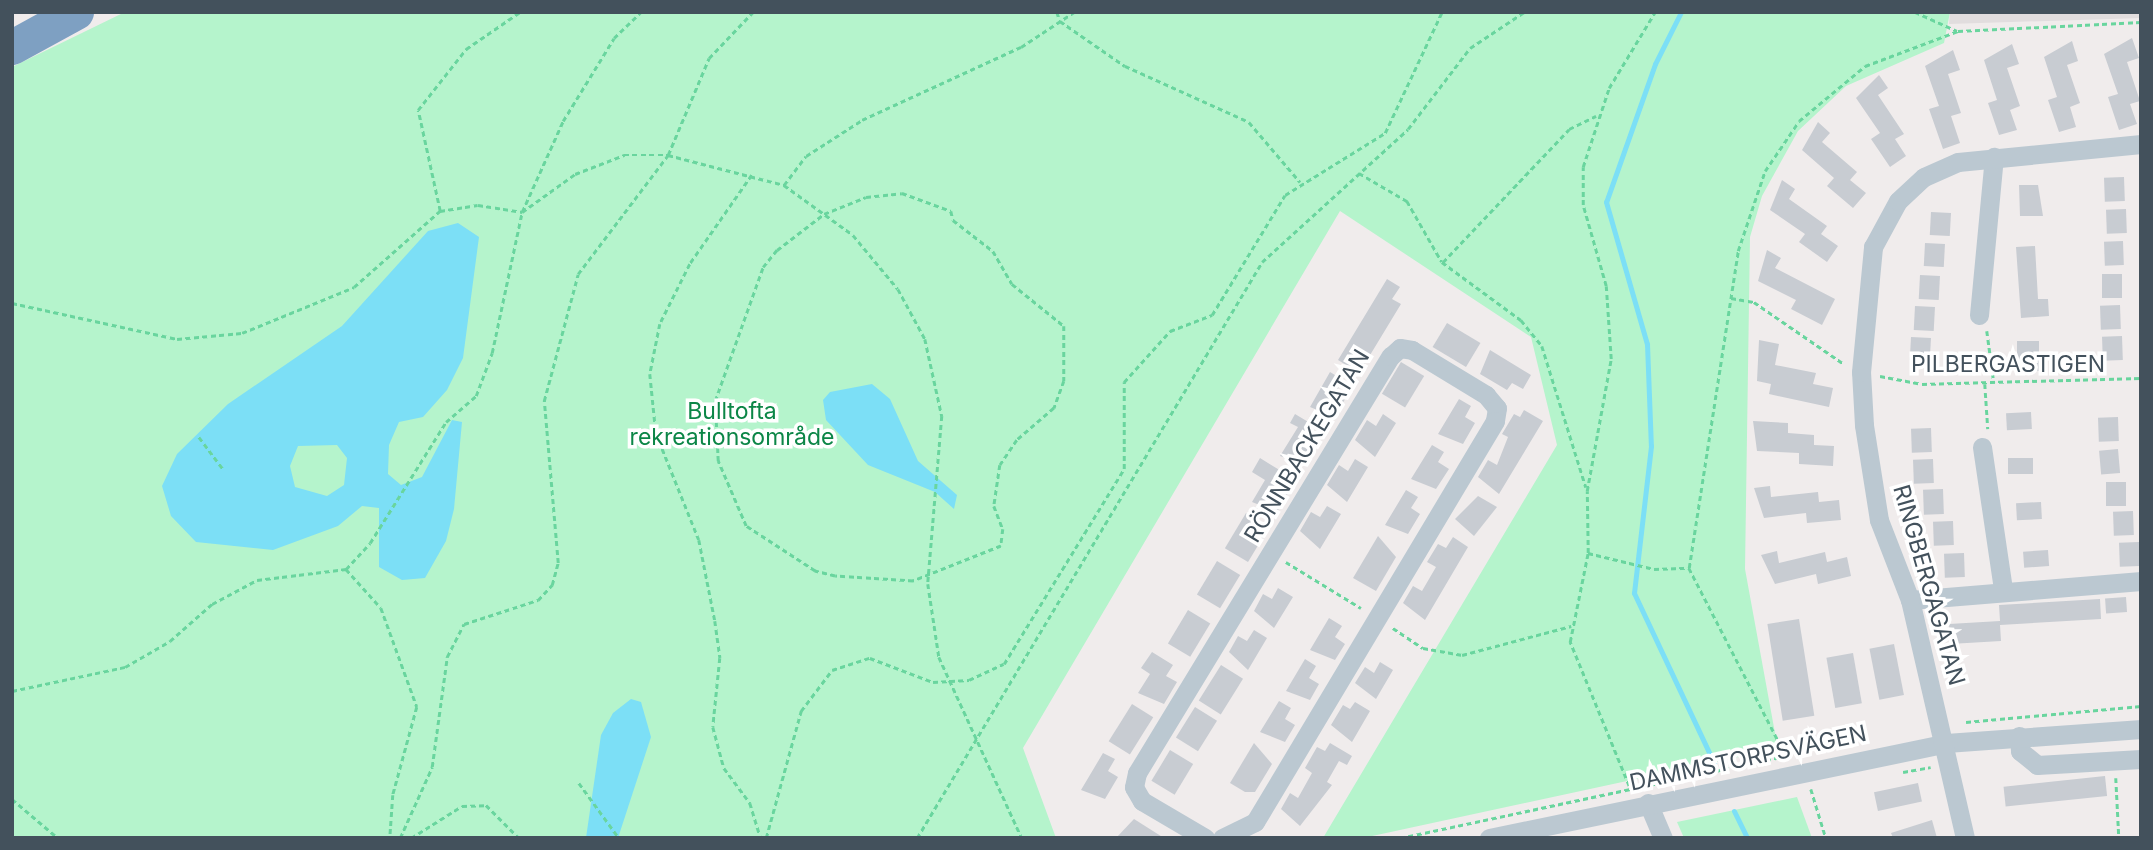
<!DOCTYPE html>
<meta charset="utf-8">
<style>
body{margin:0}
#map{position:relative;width:2153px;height:850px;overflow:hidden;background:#f0ecec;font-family:Inter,sans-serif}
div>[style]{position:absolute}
.education>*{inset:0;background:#e1ddde}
.green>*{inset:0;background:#b5f4cc}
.water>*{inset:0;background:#7cdff6}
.stream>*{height:5px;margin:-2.5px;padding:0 2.5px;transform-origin:2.5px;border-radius:2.5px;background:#7cdff6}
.building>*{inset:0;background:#c8ccd2;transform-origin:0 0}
.path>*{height:2.5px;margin-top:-1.25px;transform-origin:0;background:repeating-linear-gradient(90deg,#69d59e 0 5px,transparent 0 8.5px)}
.street>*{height:19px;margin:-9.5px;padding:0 9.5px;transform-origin:9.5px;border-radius:9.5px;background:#bbc8d1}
.highway>*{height:35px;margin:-17.5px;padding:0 17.5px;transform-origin:17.5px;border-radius:17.5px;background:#7ea0c2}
span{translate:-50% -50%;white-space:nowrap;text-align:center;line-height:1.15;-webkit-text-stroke:7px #fff;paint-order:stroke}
.street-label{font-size:23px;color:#43515c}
.park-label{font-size:23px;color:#0c8647}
.frame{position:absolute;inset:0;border:14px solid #43515c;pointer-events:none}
</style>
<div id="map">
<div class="education">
<div style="clip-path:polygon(1950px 12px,2141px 12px,2141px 18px,1949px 24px)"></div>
</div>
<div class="green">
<div style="clip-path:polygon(125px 12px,1950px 12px,1944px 43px,1846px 86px,1798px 131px,1762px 196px,1750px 237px,1745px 569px,1777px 744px,1766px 751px,1363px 838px,1323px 838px,1557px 445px,1531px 337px,1340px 211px,1023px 748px,1056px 838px,12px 838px,12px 67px)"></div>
<div style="clip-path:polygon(1797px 797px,1812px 838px,1684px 838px,1677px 822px)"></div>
</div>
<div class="water">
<div style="clip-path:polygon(evenodd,458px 223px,479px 237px,463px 358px,447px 390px,423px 417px,399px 422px,389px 445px,388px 474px,401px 485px,422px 477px,452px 420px,462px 422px,454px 509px,446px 541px,425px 578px,402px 580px,379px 567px,379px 508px,362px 506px,338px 526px,273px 550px,196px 542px,171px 516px,162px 486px,177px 454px,228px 404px,342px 326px,428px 231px,458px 223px,337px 445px,347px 458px,344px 485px,327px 496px,295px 487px,290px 466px,298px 446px,337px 445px)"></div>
<div style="clip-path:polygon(872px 384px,890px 399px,918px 461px,957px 495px,954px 509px,935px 492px,868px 465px,826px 420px,823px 400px,830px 392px)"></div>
<div style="clip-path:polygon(631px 699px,641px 702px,651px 737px,618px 838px,586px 838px,601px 735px,613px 713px)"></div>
</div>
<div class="stream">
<div style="left:1681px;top:12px;width:58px;rotate:116.6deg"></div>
<div style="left:1655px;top:64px;width:146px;rotate:109.5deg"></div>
<div style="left:1606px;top:202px;width:148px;rotate:73.9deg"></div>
<div style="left:1647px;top:344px;width:102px;rotate:87.8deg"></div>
<div style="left:1651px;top:446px;width:148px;rotate:96.6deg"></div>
<div style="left:1634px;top:593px;width:188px;rotate:64.8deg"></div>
<div style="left:1734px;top:811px;width:30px;rotate:64deg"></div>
</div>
<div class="building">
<div style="clip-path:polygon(2132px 38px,2139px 58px,2127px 62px,2140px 101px,2130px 104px,2137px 124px,2119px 130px,2108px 97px,2118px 94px,2104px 54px)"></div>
<div style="clip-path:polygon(2072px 41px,2078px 61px,2067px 65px,2080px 103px,2070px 107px,2076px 127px,2059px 132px,2048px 100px,2057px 97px,2044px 57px)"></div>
<div style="clip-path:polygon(2012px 44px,2019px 64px,2007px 68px,2020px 106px,2010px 110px,2017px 130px,1999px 135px,1988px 103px,1997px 100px,1984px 60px)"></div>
<div style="clip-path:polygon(1953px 50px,1960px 70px,1948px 74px,1961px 113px,1951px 116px,1960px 143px,1943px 149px,1929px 109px,1939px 106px,1925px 66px)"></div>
<div style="clip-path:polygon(1879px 75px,1888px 88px,1878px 95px,1904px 134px,1895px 139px,1906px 156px,1890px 167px,1871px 139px,1880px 133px,1856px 98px)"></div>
<div style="clip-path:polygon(1818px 122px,1830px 133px,1822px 142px,1857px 172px,1850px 180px,1866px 193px,1853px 208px,1827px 186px,1834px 178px,1802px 150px)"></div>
<div style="left:2124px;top:177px;width:24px;height:20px;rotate:88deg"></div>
<div style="clip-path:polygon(1782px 180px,1795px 189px,1789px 199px,1827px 226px,1821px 234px,1838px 246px,1827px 262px,1799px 242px,1805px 234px,1770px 210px)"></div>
<div style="clip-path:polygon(2019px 185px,2038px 185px,2043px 216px,2020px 216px)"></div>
<div style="left:2126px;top:209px;width:24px;height:20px;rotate:88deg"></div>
<div style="left:1931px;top:212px;width:20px;height:23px;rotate:3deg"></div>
<div style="left:2123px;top:241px;width:24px;height:19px;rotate:88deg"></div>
<div style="left:1925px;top:243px;width:20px;height:23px;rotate:3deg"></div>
<div style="clip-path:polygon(2035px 246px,2038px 299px,2048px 299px,2049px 316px,2021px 318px,2016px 247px)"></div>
<div style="clip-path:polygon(1767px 250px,1781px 258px,1775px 268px,1835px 299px,1822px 325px,1791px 309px,1796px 300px,1758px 281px)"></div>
<div style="left:2102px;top:274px;width:20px;height:24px"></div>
<div style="left:1920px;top:275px;width:20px;height:24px;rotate:3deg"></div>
<div style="clip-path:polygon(1387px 279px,1400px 287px,1392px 299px,1401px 304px,1361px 370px,1351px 368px,1338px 360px)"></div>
<div style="left:2120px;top:305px;width:24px;height:20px;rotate:88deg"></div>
<div style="left:1915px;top:306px;width:20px;height:24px;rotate:3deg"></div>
<div style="left:1447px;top:323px;width:39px;height:28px;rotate:31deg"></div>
<div style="left:2122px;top:336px;width:24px;height:20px;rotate:88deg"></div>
<div style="left:1911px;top:337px;width:20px;height:23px;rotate:3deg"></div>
<div style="clip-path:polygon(1759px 340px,1779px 344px,1775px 365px,1816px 373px,1813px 384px,1833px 388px,1829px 407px,1769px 394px,1771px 384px,1757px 381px)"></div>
<div style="left:2017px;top:341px;width:22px;height:30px"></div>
<div style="clip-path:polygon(1490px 350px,1531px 375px,1523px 389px,1512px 383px,1507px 390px,1480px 374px)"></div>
<div style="left:1401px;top:362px;width:27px;height:37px;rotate:31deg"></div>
<div style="clip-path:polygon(1330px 372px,1343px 380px,1337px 390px,1347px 396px,1334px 417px,1310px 407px)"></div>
<div style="clip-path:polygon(1459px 399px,1471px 406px,1465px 417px,1475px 423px,1463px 444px,1438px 434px)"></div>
<div style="clip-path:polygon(1524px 410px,1543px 421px,1499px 494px,1478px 477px,1488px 460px,1497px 465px,1508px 437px,1502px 434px,1514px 414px,1520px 417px)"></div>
<div style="left:2031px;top:412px;width:17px;height:25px;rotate:87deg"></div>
<div style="clip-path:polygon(1295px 414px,1315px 426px,1309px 437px,1318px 443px,1305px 464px,1280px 456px,1298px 427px,1290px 423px)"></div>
<div style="clip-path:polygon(1383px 414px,1396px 423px,1375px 457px,1355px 440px,1367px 420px,1376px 426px)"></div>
<div style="left:2118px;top:417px;width:24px;height:20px;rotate:88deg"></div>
<div style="clip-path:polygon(1753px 421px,1788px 423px,1788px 433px,1814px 435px,1814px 445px,1834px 446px,1833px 466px,1799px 464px,1799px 453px,1757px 451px)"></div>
<div style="left:1931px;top:428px;width:24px;height:20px;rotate:88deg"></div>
<div style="clip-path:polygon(1432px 445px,1444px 452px,1438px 462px,1449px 469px,1436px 489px,1411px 479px)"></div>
<div style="left:2118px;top:449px;width:24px;height:19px;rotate:85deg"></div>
<div style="clip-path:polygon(1260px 458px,1286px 474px,1280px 484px,1290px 490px,1277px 512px,1252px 502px,1265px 480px,1252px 472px)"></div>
<div style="left:2033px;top:458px;width:16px;height:25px;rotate:90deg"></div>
<div style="clip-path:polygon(1355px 459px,1368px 467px,1347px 502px,1327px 485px,1339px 465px,1348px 471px)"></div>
<div style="left:1933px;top:459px;width:24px;height:20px;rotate:88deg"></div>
<div style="left:2106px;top:482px;width:20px;height:24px"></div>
<div style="clip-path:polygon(1770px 486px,1771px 497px,1818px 492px,1819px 502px,1839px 500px,1841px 520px,1807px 523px,1806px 513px,1764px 518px,1754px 488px)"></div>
<div style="left:1943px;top:489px;width:25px;height:20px;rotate:88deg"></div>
<div style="clip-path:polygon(1406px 490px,1418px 497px,1411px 508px,1420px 514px,1408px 534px,1385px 525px)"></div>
<div style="clip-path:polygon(1478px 496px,1497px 507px,1474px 536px,1455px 519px)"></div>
<div style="left:2041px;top:502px;width:17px;height:25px;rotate:87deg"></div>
<div style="clip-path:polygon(1327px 506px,1341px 514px,1320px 549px,1300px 531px,1311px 512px,1320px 517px)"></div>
<div style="left:2133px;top:511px;width:24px;height:20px;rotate:88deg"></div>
<div style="left:1246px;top:513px;width:27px;height:41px;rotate:31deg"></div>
<div style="left:1953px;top:521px;width:24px;height:20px;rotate:88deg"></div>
<div style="clip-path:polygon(1378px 536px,1396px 557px,1376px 591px,1353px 578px)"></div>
<div style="clip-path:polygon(1453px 537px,1468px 547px,1425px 620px,1403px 603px,1413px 586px,1422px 591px,1436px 567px,1427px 562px,1438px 544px,1446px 548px)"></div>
<div style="left:2139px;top:542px;width:24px;height:20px;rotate:88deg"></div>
<div style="left:2048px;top:550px;width:16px;height:25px;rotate:86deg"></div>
<div style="clip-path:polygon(1777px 551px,1779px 563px,1825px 552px,1827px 562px,1847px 557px,1851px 576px,1818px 584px,1816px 574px,1775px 584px,1761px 555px)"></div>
<div style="left:1964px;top:553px;width:24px;height:20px;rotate:88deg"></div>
<div style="left:1217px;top:561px;width:27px;height:39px;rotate:31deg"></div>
<div style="clip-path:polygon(1278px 588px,1293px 597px,1274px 628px,1254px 611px,1263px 594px,1272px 599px)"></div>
<div style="left:2126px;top:597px;width:15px;height:21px;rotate:86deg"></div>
<div style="clip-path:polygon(2100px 599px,2101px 619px,2000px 625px,2001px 641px,1950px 644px,1949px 624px,2000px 621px,1999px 605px)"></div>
<div style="left:1188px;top:610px;width:26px;height:39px;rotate:31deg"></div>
<div style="clip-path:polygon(1329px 618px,1342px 626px,1335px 637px,1345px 644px,1335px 660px,1310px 650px)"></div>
<div style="left:1799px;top:619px;width:98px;height:32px;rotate:81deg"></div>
<div style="clip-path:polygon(1254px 630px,1267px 638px,1248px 670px,1229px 652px,1238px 636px,1247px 641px)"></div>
<div style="left:1894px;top:644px;width:52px;height:25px;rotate:79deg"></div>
<div style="clip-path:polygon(1152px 652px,1173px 665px,1166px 676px,1177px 682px,1164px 704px,1138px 693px,1150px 674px,1141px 668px)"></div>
<div style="left:1853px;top:653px;width:51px;height:27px;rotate:80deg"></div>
<div style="clip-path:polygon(1305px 659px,1316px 666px,1309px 678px,1319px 684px,1310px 700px,1286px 691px)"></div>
<div style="clip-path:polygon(1380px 662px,1393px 670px,1376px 699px,1355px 683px,1365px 667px,1374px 673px)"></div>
<div style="left:1221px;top:665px;width:26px;height:42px;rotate:32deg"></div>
<div style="clip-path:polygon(1279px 701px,1291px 708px,1285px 719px,1295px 725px,1285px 742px,1260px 732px)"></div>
<div style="clip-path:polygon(1355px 702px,1370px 711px,1352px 742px,1331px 725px,1343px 705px,1350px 709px)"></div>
<div style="left:1132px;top:704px;width:25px;height:44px;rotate:32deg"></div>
<div style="left:1195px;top:707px;width:26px;height:36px;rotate:32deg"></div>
<div style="clip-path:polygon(1254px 743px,1272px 764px,1255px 792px,1245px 792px,1230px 783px)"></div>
<div style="clip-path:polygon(1330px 743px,1352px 756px,1347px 765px,1339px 761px,1327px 782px,1332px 785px,1300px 826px,1281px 809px,1290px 793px,1298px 798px,1312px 773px,1305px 768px,1317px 747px,1325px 751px)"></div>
<div style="left:1170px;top:750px;width:27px;height:36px;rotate:31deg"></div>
<div style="clip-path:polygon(1103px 753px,1115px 759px,1108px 771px,1118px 777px,1105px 799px,1081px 790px)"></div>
<div style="left:2105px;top:776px;width:20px;height:102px;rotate:84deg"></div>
<div style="left:1918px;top:783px;width:19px;height:45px;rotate:78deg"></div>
<div style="clip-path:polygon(1134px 819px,1164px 838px,1116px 838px)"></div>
<div style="clip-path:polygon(1932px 820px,1937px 838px,1893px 838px,1891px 833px)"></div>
</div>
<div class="path">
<div style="left:1057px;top:12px;width:9px;rotate:72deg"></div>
<div style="left:1060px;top:21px;width:79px;rotate:34.7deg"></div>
<div style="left:1125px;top:66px;width:136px;rotate:24.3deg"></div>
<div style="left:1249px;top:122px;width:79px;rotate:49.6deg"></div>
<div style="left:1915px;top:12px;width:46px;rotate:24.3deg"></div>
<div style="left:1359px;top:173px;width:56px;rotate:30.3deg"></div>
<div style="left:1407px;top:201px;width:70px;rotate:60.2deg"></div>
<div style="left:1442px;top:262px;width:98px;rotate:36.3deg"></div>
<div style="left:1521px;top:320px;width:33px;rotate:51deg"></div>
<div style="left:1542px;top:346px;width:148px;rotate:72.7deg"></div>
<div style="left:752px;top:175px;width:108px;rotate:124.9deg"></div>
<div style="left:690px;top:264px;width:67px;rotate:116.6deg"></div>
<div style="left:660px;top:324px;width:51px;rotate:101.3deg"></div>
<div style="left:650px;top:374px;width:59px;rotate:84.2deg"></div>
<div style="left:656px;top:433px;width:115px;rotate:68.1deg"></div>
<div style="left:699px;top:540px;width:83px;rotate:78.8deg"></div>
<div style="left:715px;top:621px;width:37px;rotate:82deg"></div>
<div style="left:720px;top:658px;width:69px;rotate:95.8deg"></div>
<div style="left:713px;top:727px;width:42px;rotate:75deg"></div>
<div style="left:724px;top:768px;width:44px;rotate:53.4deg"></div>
<div style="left:750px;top:803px;width:37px;rotate:73deg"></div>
<div style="left:784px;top:185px;width:36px;rotate:-53deg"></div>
<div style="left:806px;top:156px;width:67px;rotate:-32.7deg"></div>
<div style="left:862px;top:120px;width:175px;rotate:-24.7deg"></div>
<div style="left:1021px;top:47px;width:64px;rotate:-33.4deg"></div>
<div style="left:902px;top:193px;width:52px;rotate:20.2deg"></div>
<div style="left:951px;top:211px;width:9px;rotate:77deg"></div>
<div style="left:953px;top:220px;width:51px;rotate:37.8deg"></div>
<div style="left:993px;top:251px;width:38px;rotate:60deg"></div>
<div style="left:1012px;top:284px;width:67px;rotate:38.9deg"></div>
<div style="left:1064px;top:326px;width:55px;rotate:90deg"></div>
<div style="left:1064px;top:381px;width:29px;rotate:110deg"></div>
<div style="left:1054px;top:408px;width:49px;rotate:139.1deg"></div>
<div style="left:1017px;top:440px;width:30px;rotate:124deg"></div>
<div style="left:1000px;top:465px;width:41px;rotate:98.3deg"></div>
<div style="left:994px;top:506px;width:25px;rotate:69deg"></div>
<div style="left:1003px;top:529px;width:17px;rotate:97deg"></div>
<div style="left:1001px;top:546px;width:95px;rotate:158.3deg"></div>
<div style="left:913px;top:581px;width:78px;rotate:-176.3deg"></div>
<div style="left:835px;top:576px;width:21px;rotate:-166deg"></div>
<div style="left:815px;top:571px;width:82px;rotate:-146.9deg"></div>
<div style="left:746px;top:526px;width:71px;rotate:-113.3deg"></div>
<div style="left:718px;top:461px;width:60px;rotate:-92.9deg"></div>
<div style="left:715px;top:401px;width:142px;rotate:-70.3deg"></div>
<div style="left:763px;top:267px;width:22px;rotate:-51deg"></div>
<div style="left:777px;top:250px;width:59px;rotate:-37.5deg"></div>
<div style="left:824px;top:214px;width:45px;rotate:-22deg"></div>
<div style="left:866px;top:197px;width:36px;rotate:-6deg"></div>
<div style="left:440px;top:211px;width:103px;rotate:-102.3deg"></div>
<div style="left:418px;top:110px;width:78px;rotate:-51.8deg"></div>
<div style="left:466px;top:49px;width:65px;rotate:-34.4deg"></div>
<div style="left:1443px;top:262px;width:183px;rotate:-46.5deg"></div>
<div style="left:1569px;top:129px;width:30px;rotate:-26deg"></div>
<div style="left:1731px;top:298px;width:23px;rotate:10deg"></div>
<div style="left:1754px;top:302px;width:109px;rotate:34.6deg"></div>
<div style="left:12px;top:303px;width:169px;rotate:12.3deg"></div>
<div style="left:177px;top:339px;width:65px;rotate:-5.3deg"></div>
<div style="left:242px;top:333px;width:121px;rotate:-22.3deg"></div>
<div style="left:354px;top:287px;width:115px;rotate:-41.5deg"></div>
<div style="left:440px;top:211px;width:38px;rotate:-9deg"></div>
<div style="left:478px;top:205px;width:45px;rotate:9deg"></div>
<div style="left:522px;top:212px;width:65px;rotate:-35.6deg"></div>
<div style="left:575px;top:174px;width:53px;rotate:-21.2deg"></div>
<div style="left:624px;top:155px;width:44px"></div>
<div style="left:668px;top:155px;width:120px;rotate:14.5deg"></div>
<div style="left:784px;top:185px;width:85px;rotate:35.9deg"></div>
<div style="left:853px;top:235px;width:70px;rotate:50.2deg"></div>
<div style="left:898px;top:289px;width:57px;rotate:61.6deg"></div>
<div style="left:925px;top:339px;width:79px;rotate:77.6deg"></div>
<div style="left:942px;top:416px;width:169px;rotate:94.8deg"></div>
<div style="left:928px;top:584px;width:74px;rotate:81.4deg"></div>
<div style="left:939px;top:657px;width:199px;rotate:65.4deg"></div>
<div style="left:1987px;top:331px;width:52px;rotate:82.3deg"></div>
<div style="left:1880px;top:376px;width:43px;rotate:10.8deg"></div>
<div style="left:1922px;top:384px;width:219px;rotate:-1.6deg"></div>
<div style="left:1985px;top:384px;width:45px;rotate:86.2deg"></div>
<div style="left:199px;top:437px;width:40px;rotate:53deg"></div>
<div style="left:1588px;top:553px;width:68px;rotate:13.6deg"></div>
<div style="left:1654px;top:569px;width:35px;rotate:-2deg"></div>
<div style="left:1689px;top:568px;width:212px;rotate:62.7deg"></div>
<div style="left:1286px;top:562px;width:88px;rotate:31.5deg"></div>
<div style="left:1689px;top:568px;width:321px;rotate:-81.2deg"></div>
<div style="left:1738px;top:251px;width:84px;rotate:-71.4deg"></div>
<div style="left:1765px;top:171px;width:60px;rotate:-55.8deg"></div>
<div style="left:1799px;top:121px;width:86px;rotate:-39.8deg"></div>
<div style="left:1865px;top:66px;width:99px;rotate:-20.6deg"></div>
<div style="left:1958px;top:31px;width:183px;rotate:-2.8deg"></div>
<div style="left:346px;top:569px;width:52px;rotate:48.1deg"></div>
<div style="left:381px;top:608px;width:105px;rotate:70deg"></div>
<div style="left:417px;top:707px;width:91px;rotate:105.3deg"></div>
<div style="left:393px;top:795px;width:43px;rotate:94deg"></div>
<div style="left:1393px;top:628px;width:36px;rotate:34deg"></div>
<div style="left:1423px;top:648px;width:40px;rotate:10deg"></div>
<div style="left:1462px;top:655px;width:113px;rotate:-14.9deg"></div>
<div style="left:12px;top:691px;width:116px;rotate:-12deg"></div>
<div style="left:125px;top:667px;width:52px;rotate:-30deg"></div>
<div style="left:170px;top:641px;width:56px;rotate:-41.4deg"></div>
<div style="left:212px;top:604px;width:51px;rotate:-28.1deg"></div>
<div style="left:257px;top:580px;width:90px;rotate:-7deg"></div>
<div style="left:346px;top:569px;width:35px;rotate:-47deg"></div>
<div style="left:370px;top:543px;width:143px;rotate:-57.9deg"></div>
<div style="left:446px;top:422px;width:40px;rotate:-41deg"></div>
<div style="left:476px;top:396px;width:46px;rotate:-69.6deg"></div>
<div style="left:492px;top:353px;width:144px;rotate:-78deg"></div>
<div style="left:522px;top:212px;width:100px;rotate:-65.7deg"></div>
<div style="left:563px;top:121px;width:97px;rotate:-58.4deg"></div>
<div style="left:614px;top:38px;width:37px;rotate:-44deg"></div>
<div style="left:1966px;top:722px;width:176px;rotate:-5.2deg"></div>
<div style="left:1903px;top:772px;width:28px;rotate:-10deg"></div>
<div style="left:2116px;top:778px;width:60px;rotate:87.1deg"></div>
<div style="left:579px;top:783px;width:68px;rotate:54deg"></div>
<div style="left:1629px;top:786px;width:156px;rotate:-112.3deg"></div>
<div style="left:1570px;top:642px;width:91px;rotate:-78.6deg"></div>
<div style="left:1588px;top:553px;width:62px;rotate:-90.9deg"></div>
<div style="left:1587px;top:491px;width:134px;rotate:-79.7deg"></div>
<div style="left:1611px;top:359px;width:73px;rotate:-93.9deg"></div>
<div style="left:1606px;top:286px;width:84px;rotate:-105.9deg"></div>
<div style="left:1583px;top:205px;width:38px;rotate:-90deg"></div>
<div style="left:1583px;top:167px;width:83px;rotate:-71.8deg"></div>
<div style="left:1609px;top:88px;width:89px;rotate:-58.8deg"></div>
<div style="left:1811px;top:789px;width:51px;rotate:73deg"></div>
<div style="left:12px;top:799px;width:60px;rotate:40.3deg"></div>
<div style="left:400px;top:838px;width:78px;rotate:-65.7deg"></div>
<div style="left:432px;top:767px;width:111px;rotate:-82.2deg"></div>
<div style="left:447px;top:657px;width:37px;rotate:-63deg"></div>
<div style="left:464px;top:624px;width:78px;rotate:-18deg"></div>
<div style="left:538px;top:600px;width:21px;rotate:-47deg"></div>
<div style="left:552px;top:585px;width:23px;rotate:-75deg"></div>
<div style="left:558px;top:563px;width:163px;rotate:-94.9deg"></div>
<div style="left:544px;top:401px;width:131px;rotate:-75deg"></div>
<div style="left:578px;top:274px;width:149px;rotate:-52.9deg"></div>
<div style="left:668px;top:155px;width:105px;rotate:-67.1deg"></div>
<div style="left:709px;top:58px;width:64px;rotate:-46.3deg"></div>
<div style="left:411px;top:838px;width:60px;rotate:-32.1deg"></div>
<div style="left:462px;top:806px;width:24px;rotate:-2deg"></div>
<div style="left:486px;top:805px;width:47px;rotate:45deg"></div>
<div style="left:766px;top:838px;width:132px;rotate:-74.6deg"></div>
<div style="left:801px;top:711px;width:51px;rotate:-52.9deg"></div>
<div style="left:832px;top:670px;width:40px;rotate:-18deg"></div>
<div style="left:870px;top:658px;width:67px;rotate:20.9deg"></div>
<div style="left:933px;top:682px;width:36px;rotate:-3deg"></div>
<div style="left:969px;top:680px;width:38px;rotate:-25deg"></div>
<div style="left:1004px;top:664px;width:229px;rotate:-58.4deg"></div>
<div style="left:1124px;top:469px;width:87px;rotate:-90deg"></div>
<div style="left:1124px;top:382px;width:69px;rotate:-48deg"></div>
<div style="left:1170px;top:331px;width:45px;rotate:-20.9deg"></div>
<div style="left:1212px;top:315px;width:140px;rotate:-58.7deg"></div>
<div style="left:1285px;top:195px;width:118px;rotate:-31.8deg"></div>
<div style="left:1385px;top:133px;width:134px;rotate:-64.8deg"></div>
<div style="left:917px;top:838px;width:671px;rotate:-59.08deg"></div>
<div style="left:1262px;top:262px;width:197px;rotate:-42.3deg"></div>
<div style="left:1408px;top:129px;width:102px;rotate:-52.6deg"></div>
<div style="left:1470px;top:48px;width:65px;rotate:-33.7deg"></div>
<div style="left:1400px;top:838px;width:390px;rotate:-12deg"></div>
<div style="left:2103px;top:838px;width:16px;rotate:-4deg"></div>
</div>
<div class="street">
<div style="left:1979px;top:315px;width:159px;rotate:-84.6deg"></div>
<div style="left:1982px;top:447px;width:145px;rotate:81.6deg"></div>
<div style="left:1910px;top:600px;width:232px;rotate:-4.7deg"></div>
<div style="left:2019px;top:736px;width:15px;rotate:86deg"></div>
<div style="left:2020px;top:751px;width:22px;rotate:39deg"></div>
<div style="left:2037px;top:765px;width:104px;rotate:-3.3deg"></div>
<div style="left:1648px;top:803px;width:38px;rotate:67deg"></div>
<div style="left:1205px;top:838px;width:73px;rotate:-149.6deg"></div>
<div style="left:1142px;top:801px;width:16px;rotate:-120deg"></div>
<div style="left:1134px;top:787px;width:14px;rotate:-78deg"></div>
<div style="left:1137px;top:773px;width:488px;rotate:-58.7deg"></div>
<div style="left:1391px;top:356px;width:12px;rotate:-42deg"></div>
<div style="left:1400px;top:348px;width:12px;rotate:9deg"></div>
<div style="left:1412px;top:350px;width:87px;rotate:31.3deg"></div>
<div style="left:1486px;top:395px;width:17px;rotate:50deg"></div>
<div style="left:1497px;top:408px;width:13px;rotate:99deg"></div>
<div style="left:1495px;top:421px;width:467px;rotate:120.9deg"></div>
<div style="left:1255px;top:822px;width:37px;rotate:154deg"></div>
<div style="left:1489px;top:838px;width:467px;rotate:-11.7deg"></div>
<div style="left:1946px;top:743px;width:196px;rotate:-4.1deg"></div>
<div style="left:1965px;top:838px;width:244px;rotate:-103deg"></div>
<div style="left:1910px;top:600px;width:86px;rotate:-111.2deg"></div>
<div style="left:1879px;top:520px;width:96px;rotate:-99deg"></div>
<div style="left:1864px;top:425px;width:53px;rotate:-93.2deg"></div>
<div style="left:1861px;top:372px;width:126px;rotate:-84.5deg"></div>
<div style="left:1873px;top:247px;width:52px;rotate:-61.5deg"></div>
<div style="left:1898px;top:201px;width:35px;rotate:-43deg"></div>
<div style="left:1924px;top:177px;width:37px;rotate:-24deg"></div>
<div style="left:1958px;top:162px;width:184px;rotate:-5.6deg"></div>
</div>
<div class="highway">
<div style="left:12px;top:47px;width:73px;rotate:-28.7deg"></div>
</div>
<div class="street-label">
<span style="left:2008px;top:364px">PILBERGASTIGEN</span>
<span style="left:1307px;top:446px;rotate:-59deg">RÖNNBACKEGATAN</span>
<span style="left:1929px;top:585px;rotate:74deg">RINGBERGAGATAN</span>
<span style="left:1748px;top:758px;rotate:-12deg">DAMMSTORPSVÄGEN</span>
</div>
<div class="park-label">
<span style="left:732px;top:424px">Bulltofta<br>rekreationsområde</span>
</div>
<div class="frame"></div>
</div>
